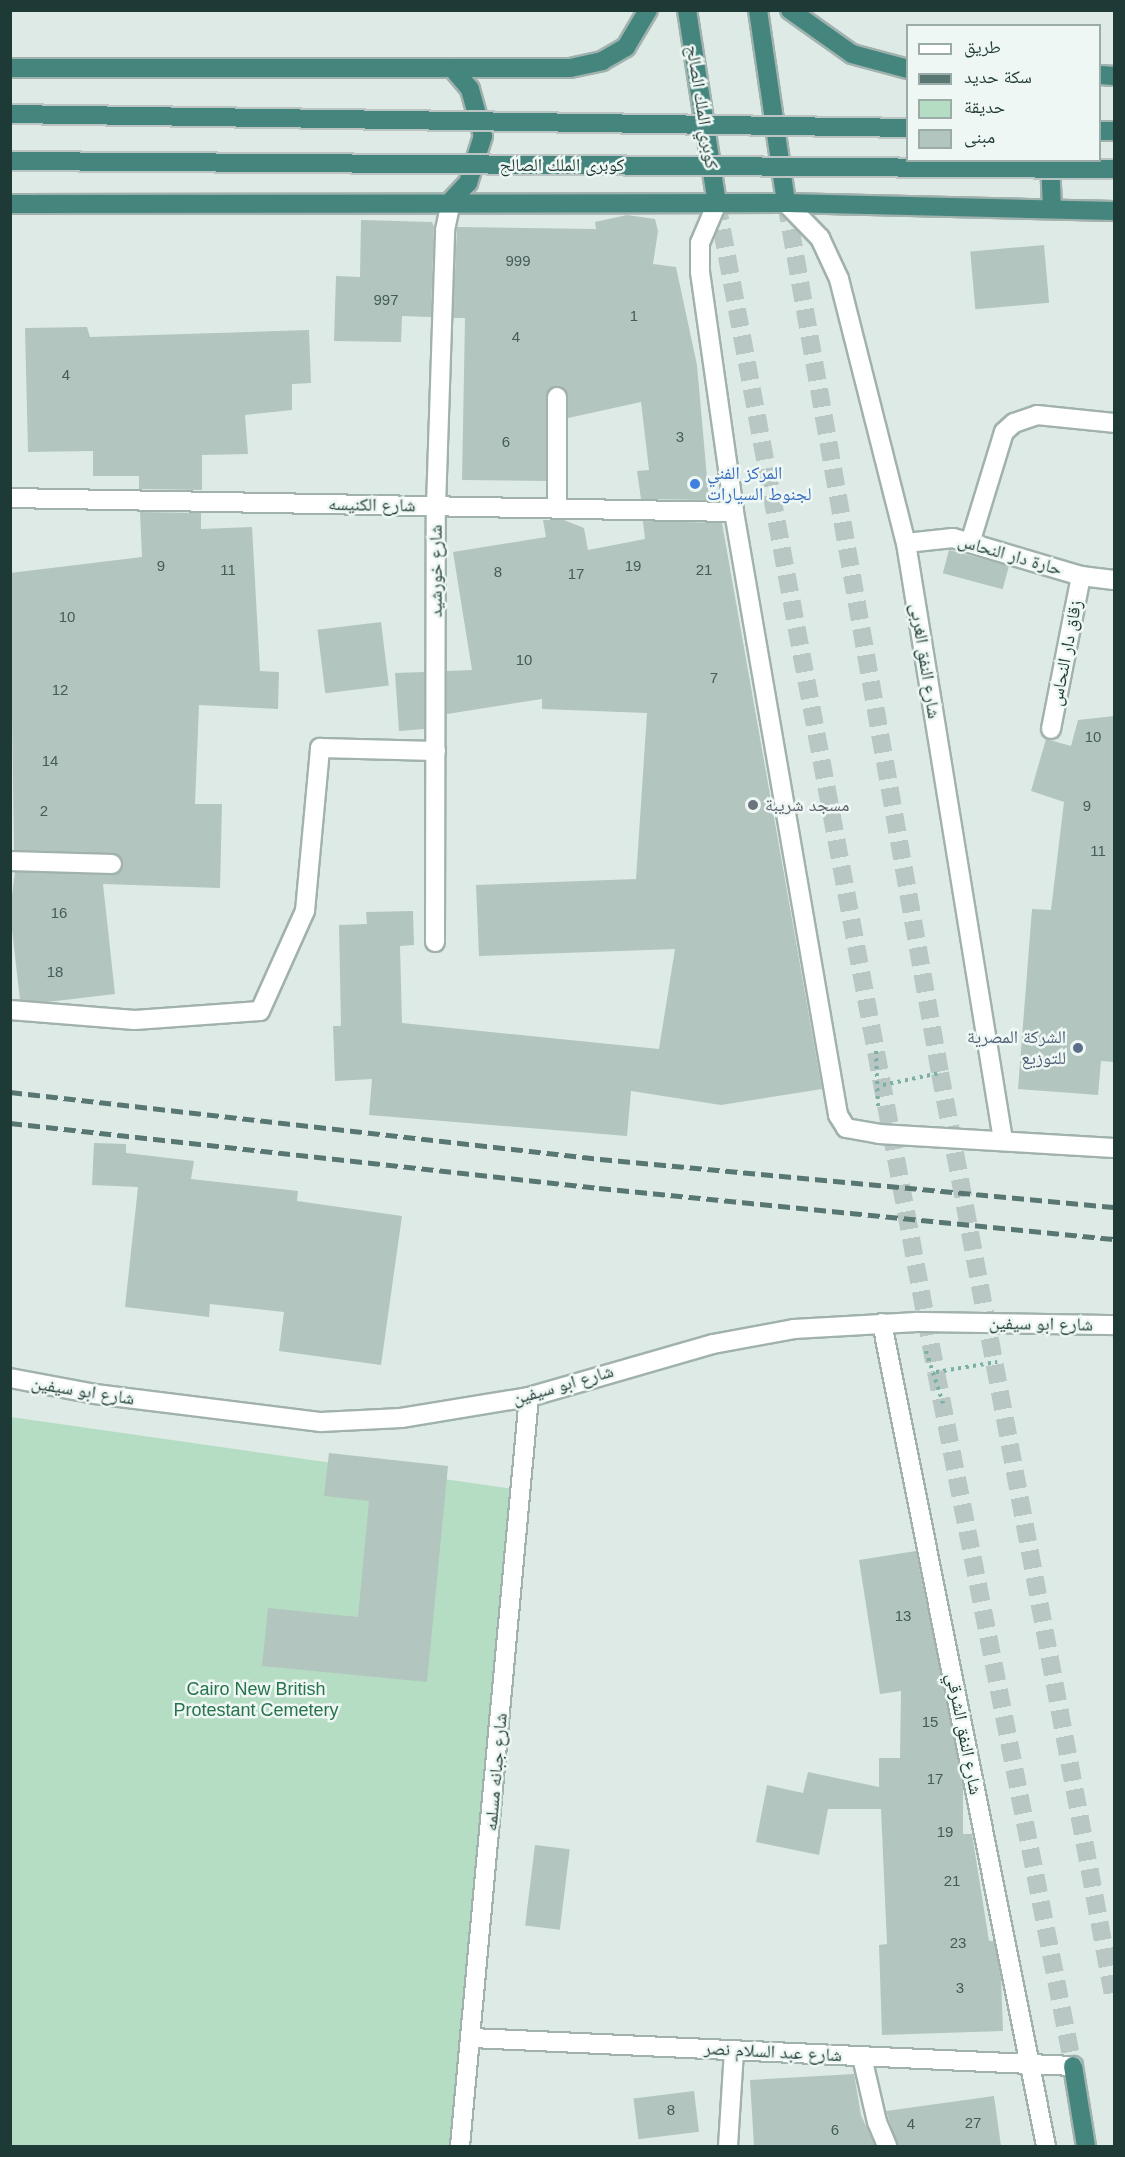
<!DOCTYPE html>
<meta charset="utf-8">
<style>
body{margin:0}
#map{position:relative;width:1125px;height:2157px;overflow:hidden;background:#deeae6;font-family:Arial,"Noto Naskh Arabic",sans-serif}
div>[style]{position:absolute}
.green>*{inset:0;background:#b5ddc4}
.building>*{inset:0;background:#b3c5bf;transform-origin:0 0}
.trunk-tunnel>*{height:18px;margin-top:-9px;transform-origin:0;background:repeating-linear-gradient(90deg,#b8c7c3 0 18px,transparent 0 27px)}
.path>*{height:4px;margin-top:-2px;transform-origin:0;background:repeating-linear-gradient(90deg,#7cb0a5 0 3px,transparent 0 7.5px)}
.roads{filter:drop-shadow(2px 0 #a1b2ae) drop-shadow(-2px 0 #a1b2ae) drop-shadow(0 2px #a1b2ae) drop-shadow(0 -2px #a1b2ae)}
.minor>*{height:18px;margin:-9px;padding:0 9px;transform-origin:9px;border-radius:9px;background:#fff}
.tertiary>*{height:18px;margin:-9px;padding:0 9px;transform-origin:9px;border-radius:9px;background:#fff}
.trunk>*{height:18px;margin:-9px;padding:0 9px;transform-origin:9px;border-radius:9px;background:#44857d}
.rail>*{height:4.5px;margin-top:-2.25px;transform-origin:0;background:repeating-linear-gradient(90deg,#587772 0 12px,transparent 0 18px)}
.bridges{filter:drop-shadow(2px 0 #bcc4c3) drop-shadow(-2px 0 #bcc4c3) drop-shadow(0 2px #bcc4c3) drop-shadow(0 -2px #bcc4c3)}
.trunk-bridge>*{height:18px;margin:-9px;padding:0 9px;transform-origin:9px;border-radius:9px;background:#44857d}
.dots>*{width:16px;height:16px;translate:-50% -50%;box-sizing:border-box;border:3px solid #eef7f3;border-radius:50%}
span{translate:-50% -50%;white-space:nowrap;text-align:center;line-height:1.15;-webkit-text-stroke:5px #eef7f3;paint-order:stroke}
.number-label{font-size:15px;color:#435d58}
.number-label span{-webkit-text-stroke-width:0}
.street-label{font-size:18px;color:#1e3a36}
.shop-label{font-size:18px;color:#366cbe}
.left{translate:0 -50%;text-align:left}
.worship-label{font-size:18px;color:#5b616d}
.service-label{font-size:18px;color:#4e5e75}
.right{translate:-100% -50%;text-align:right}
.park-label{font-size:18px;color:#27734d}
.frame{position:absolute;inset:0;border:12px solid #1e3a36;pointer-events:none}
.legend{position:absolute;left:906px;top:24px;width:195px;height:138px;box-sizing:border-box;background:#eef7f3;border:2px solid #9baba7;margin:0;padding:8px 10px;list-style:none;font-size:18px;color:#1e3a36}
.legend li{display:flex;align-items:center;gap:12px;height:30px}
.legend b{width:30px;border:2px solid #9baba7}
</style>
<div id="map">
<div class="green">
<div style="clip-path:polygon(11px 1417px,521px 1490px,460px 2146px,11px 2146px)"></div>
</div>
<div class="building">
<div style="clip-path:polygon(627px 215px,655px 219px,658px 231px,653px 264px,676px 267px,697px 365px,709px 500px,641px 499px,637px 471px,649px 470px,641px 402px,568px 418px,567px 392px,558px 386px,546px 397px,546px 481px,462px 480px,465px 318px,453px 318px,457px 227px,596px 229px,595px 222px)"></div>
<div style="clip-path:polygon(361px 220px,432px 222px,434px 227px,431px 317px,402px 316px,401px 342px,334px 341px,336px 276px,360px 277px)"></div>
<div style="left:1044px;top:245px;width:58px;height:74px;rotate:85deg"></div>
<div style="clip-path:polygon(87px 327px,90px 337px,309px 330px,311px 383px,292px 384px,292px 410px,245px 415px,248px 454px,202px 455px,202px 490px,139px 489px,139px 476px,93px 476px,93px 451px,28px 452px,25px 328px)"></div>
<div style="clip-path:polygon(140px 512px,201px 513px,201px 529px,252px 527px,260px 671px,279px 672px,278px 709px,199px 705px,195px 804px,222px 804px,220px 888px,103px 884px,115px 994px,47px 1002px,20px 1000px,10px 912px,15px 872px,112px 875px,123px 864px,112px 853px,14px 850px,10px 573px,142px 557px)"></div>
<div style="clip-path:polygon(543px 520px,564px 520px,584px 528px,588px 550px,645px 539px,643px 521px,722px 523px,822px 1089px,721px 1105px,631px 1091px,627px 1136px,369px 1115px,372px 1079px,335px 1081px,333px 1026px,341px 1026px,339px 925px,367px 924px,366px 912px,413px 911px,414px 945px,400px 946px,402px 1023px,659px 1049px,675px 949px,479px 956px,476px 885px,636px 879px,647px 713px,542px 709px,542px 699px,447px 714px,447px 671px,472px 670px,453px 552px,546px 537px)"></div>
<div style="left:949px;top:550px;width:62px;height:24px;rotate:15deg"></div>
<div style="left:381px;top:622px;width:64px;height:64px;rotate:83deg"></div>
<div style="clip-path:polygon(424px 672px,424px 729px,399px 731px,395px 673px)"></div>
<div style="clip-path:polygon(1114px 716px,1114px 1062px,1101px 1061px,1098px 1095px,1018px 1089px,1032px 909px,1051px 910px,1064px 802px,1031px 791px,1046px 739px,1071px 746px,1078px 720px)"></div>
<div style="clip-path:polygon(94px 1143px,126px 1144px,126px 1153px,194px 1161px,191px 1179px,298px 1191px,297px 1201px,402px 1216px,381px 1365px,279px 1351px,284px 1312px,210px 1304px,209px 1317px,125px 1307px,138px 1187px,92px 1185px)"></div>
<div style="clip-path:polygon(329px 1453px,448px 1466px,427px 1682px,262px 1666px,268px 1608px,358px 1617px,369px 1501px,324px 1496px)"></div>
<div style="clip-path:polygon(916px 1551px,963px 1786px,963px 1834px,972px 1834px,989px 1941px,994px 1941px,1001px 1978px,1003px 2031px,882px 2035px,879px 1945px,887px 1944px,881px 1809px,828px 1809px,819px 1855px,756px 1842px,767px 1785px,803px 1793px,808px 1772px,879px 1787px,879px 1758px,900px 1758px,901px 1691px,880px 1694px,859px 1560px)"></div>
<div style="left:535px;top:1845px;width:35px;height:81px;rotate:7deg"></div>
<div style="clip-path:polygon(854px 2074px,861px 2115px,875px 2146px,754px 2146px,750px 2080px)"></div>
<div style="left:694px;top:2091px;width:41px;height:61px;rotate:83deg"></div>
<div style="clip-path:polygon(994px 2096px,1001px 2146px,898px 2146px,886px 2111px)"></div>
</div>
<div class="trunk-tunnel">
<div style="left:717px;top:203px;width:1189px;rotate:79.39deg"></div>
<div style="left:936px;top:1372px;width:707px;rotate:78.83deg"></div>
<div style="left:786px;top:203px;width:884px;rotate:79.96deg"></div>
<div style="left:940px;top:1073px;width:943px;rotate:79.37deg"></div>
</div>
<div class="path">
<div style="left:876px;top:1051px;width:55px;rotate:87.9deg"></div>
<div style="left:883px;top:1085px;width:58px;rotate:-11.9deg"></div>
<div style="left:926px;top:1351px;width:55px;rotate:71.9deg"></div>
<div style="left:936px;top:1372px;width:62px;rotate:-9.3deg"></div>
</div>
<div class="roads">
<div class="minor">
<div style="left:717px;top:203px;width:43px;rotate:113deg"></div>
<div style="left:700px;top:243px;width:29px;rotate:90deg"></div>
<div style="left:700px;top:272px;width:242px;rotate:81.9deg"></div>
<div style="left:734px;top:512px;width:612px;rotate:80.21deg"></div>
<div style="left:838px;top:1115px;width:15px;rotate:58deg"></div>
<div style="left:846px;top:1128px;width:34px;rotate:10deg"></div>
<div style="left:879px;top:1134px;width:235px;rotate:3.4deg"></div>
<div style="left:786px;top:203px;width:49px;rotate:45.8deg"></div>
<div style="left:820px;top:238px;width:45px;rotate:65.1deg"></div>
<div style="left:839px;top:279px;width:272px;rotate:75.8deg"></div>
<div style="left:906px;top:543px;width:605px;rotate:80.77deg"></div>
<div style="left:10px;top:498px;width:724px;rotate:1.11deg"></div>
<div style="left:557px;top:508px;width:111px;rotate:-90deg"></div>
<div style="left:906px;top:543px;width:47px;rotate:-6.1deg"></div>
<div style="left:953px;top:538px;width:134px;rotate:16.5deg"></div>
<div style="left:1081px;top:576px;width:33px;rotate:7deg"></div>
<div style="left:970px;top:543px;width:116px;rotate:-73deg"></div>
<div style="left:1004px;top:432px;width:13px;rotate:-42deg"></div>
<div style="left:1014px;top:423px;width:24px;rotate:-19deg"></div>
<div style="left:1037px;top:415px;width:77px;rotate:5.9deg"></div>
<div style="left:1051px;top:729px;width:156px;rotate:-78.9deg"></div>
<div style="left:10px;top:861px;width:102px;rotate:1.7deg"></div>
<div style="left:435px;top:942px;width:436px;rotate:-89.9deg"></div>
<div style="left:436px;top:506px;width:276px;rotate:-88.1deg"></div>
<div style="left:445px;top:230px;width:30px;rotate:-78deg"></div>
<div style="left:10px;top:1010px;width:125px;rotate:4.6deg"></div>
<div style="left:135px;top:1020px;width:125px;rotate:-4.1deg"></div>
<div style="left:260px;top:1011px;width:110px;rotate:-65.8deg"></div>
<div style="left:305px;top:911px;width:164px;rotate:-84.7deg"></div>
<div style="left:320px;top:748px;width:116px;rotate:1.5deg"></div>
<div style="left:882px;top:1323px;width:839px;rotate:78.73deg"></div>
<div style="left:472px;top:2038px;width:602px;rotate:2.67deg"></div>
<div style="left:862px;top:2057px;width:67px;rotate:77deg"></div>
<div style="left:877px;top:2122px;width:26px;rotate:67deg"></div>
<div style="left:460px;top:2146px;width:752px;rotate:-84.74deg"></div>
<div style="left:728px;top:2146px;width:96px;rotate:-86.4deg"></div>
</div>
<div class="tertiary">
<div style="left:10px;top:1378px;width:86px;rotate:10.7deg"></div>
<div style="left:95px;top:1394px;width:228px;rotate:7.1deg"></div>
<div style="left:321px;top:1422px;width:80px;rotate:-2.9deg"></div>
<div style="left:401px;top:1418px;width:130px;rotate:-9.3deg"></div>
<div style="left:529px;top:1397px;width:191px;rotate:-16.1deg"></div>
<div style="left:713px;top:1344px;width:82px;rotate:-10.5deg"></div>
<div style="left:794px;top:1329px;width:123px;rotate:-3.3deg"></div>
<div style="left:917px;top:1322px;width:197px;rotate:0.9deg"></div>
</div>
<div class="trunk">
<div style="left:687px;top:10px;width:195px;rotate:81.2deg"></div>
<div style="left:758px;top:10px;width:195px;rotate:81.7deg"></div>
<div style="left:790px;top:10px;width:76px;rotate:35.4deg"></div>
<div style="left:852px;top:54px;width:58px;rotate:15deg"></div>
<div style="left:10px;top:68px;width:560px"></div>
<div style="left:570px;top:68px;width:33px;rotate:-12deg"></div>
<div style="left:602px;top:61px;width:28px;rotate:-30deg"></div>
<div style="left:626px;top:47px;width:43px;rotate:-59.3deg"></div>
<div style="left:1100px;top:75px;width:14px;rotate:4deg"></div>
<div style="left:1100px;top:131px;width:14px"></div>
<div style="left:1050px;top:160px;width:49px;rotate:87.7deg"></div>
<div style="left:451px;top:201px;width:25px;rotate:-47deg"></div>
<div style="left:468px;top:183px;width:49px;rotate:-72.3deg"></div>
<div style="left:483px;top:136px;width:49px;rotate:-105.5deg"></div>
<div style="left:470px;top:89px;width:25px;rotate:-130deg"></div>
<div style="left:10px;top:204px;width:776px;rotate:-0.07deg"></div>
<div style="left:786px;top:203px;width:328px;rotate:1.4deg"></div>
<div style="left:1073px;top:2066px;width:81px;rotate:80.8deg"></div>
</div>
</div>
<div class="rail">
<div style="left:10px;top:1092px;width:594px;rotate:6.48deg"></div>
<div style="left:600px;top:1159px;width:516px;rotate:5.34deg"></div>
<div style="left:10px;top:1123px;width:593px;rotate:6.3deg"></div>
<div style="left:599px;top:1188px;width:518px;rotate:5.66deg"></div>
</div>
<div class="bridges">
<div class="trunk-bridge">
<div style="left:10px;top:114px;width:898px;rotate:0.89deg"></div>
<div style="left:10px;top:161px;width:1104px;rotate:0.42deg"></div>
</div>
</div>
<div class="dots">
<div style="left:695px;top:484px;background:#3f7fe0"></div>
<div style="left:753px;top:805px;background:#6b7280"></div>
<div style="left:1078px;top:1048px;background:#5c6f8a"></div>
</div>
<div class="number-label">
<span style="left:518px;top:261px">999</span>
<span style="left:386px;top:300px">997</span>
<span style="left:634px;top:316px">1</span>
<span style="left:516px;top:337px">4</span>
<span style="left:66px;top:375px">4</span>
<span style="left:680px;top:437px">3</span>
<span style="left:506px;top:442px">6</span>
<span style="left:161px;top:566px">9</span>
<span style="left:633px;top:566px">19</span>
<span style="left:228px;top:570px">11</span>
<span style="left:704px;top:570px">21</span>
<span style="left:498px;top:572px">8</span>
<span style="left:576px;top:574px">17</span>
<span style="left:67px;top:617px">10</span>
<span style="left:524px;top:660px">10</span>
<span style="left:714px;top:678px">7</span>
<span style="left:60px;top:690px">12</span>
<span style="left:1093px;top:737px">10</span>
<span style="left:50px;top:761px">14</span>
<span style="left:1087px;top:806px">9</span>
<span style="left:44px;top:811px">2</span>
<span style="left:1098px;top:851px">11</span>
<span style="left:59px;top:913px">16</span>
<span style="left:55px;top:972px">18</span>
<span style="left:903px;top:1616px">13</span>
<span style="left:930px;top:1722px">15</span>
<span style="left:935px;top:1779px">17</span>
<span style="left:945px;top:1832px">19</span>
<span style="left:952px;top:1881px">21</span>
<span style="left:958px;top:1943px">23</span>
<span style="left:960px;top:1988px">3</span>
<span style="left:671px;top:2110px">8</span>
<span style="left:973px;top:2123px">27</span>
<span style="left:911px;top:2124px">4</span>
<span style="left:835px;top:2130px">6</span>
</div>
<div class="street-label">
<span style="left:702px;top:107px;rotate:81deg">كوبري الملك الصالح</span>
<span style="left:562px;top:165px">كوبرى الملك الصالح</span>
<span style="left:372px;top:505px;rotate:1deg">شارع الكنيسه</span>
<span style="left:1010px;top:555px;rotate:16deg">حارة دار النحاس</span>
<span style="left:436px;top:571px;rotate:-90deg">شارع خورشيد</span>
<span style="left:1066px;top:653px;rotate:-79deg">زقاق دار النحاس</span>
<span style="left:925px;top:661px;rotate:81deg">شارع النفق الغربى</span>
<span style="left:1041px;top:1324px;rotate:1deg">شارع ابو سيفين</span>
<span style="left:563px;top:1385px;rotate:-16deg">شارع ابو سيفين</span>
<span style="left:83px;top:1391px;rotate:9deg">شارع ابو سيفين</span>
<span style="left:964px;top:1734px;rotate:79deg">شارع النفق الشرقي</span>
<span style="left:496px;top:1772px;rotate:-85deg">شارع جبانه مسلمه</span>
<span style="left:773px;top:2052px;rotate:3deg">شارع عبد السلام نصر</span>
</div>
<div class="shop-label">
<span class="left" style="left:707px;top:484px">المركز الفني<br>لجنوط السيارات</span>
</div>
<div class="worship-label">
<span class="left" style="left:765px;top:805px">مسجد شريبة</span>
</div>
<div class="service-label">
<span class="right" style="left:1066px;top:1048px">الشركة المصرية<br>للتوزيع</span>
</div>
<div class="park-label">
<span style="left:256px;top:1700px">Cairo New British<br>Protestant Cemetery</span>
</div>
<div class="frame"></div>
<ul class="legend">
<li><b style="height:8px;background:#fff"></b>طريق</li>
<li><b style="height:8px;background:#587772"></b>سكة حديد</li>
<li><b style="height:16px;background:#b5ddc4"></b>حديقة</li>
<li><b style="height:16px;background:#b3c5bf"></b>مبنى</li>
</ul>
</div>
